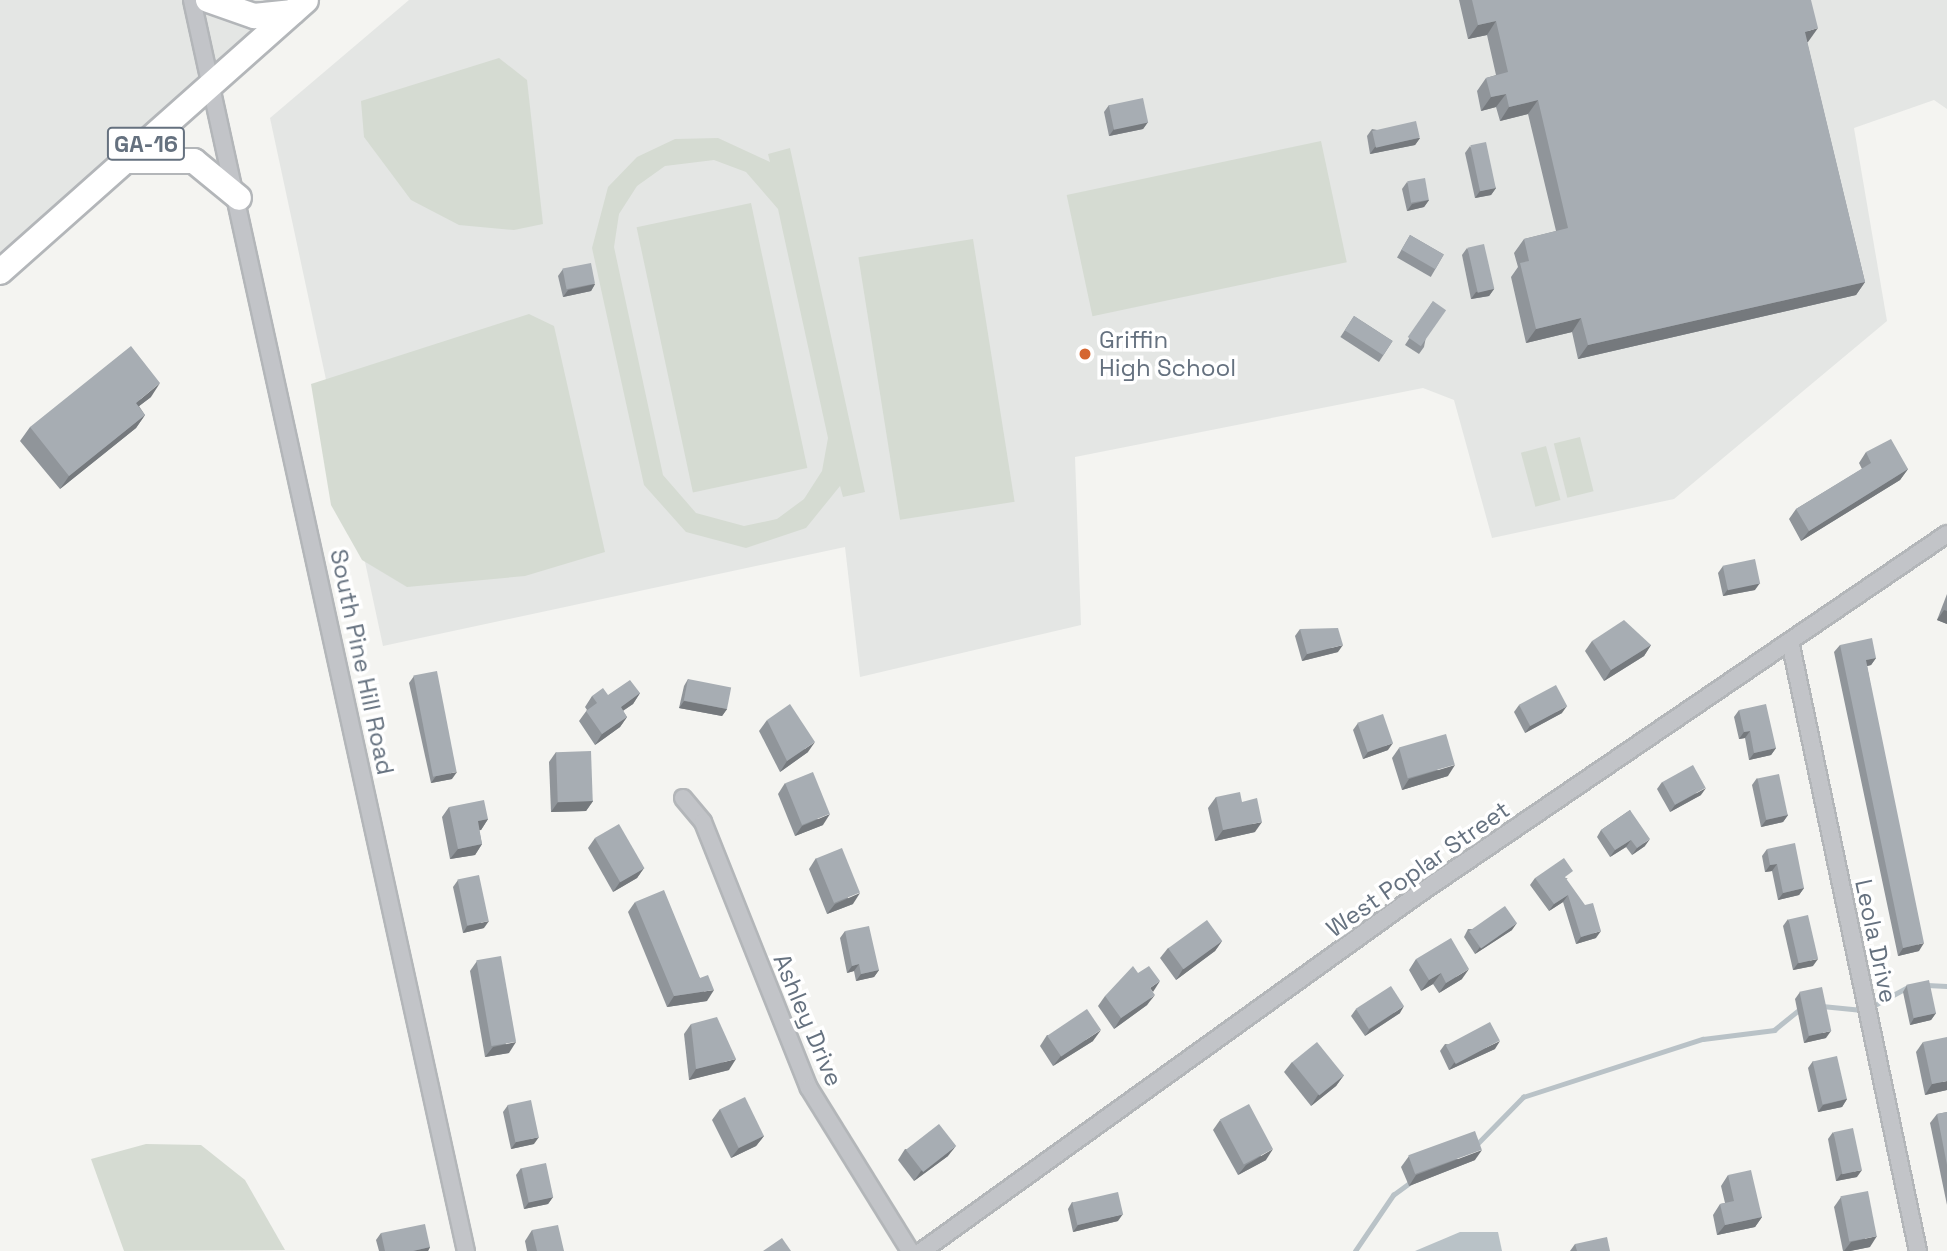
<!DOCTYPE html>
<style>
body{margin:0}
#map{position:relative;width:1947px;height:1251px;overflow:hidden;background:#f4f4f1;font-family:"Space Grotesk",sans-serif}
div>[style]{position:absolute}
.built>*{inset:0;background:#e4e6e4}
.green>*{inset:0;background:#d5dbd2;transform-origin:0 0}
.water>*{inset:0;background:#b9c2c7}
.stream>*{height:4.5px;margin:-2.25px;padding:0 2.25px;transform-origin:2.25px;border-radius:2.25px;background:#b9c2c7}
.roads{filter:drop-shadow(2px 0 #b3b6b9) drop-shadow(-2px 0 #b3b6b9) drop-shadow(0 2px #b3b6b9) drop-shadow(0 -2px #b3b6b9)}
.minor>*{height:16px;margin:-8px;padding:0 8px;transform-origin:8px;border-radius:8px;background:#c2c4c8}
.primary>*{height:24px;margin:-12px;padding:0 12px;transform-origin:12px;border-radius:12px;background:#fff}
.wall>*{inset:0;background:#90959a;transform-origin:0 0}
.shaded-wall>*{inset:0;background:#75797d}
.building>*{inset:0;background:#a7adb3;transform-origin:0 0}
.dots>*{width:19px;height:19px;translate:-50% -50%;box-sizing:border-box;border:4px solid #fff;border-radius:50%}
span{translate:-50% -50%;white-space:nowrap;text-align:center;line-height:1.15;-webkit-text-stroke:7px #fff;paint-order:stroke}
.shield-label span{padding:2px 5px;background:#fff;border:2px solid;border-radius:5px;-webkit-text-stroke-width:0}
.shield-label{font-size:23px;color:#65717f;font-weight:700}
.poi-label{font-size:24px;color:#65717f}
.left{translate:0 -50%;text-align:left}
.street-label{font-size:24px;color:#65717f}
</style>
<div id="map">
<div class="built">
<div style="clip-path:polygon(0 0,321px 0,209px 98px,0 263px)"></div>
<div style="clip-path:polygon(409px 0,1947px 0,1947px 109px,1934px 100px,1854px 128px,1887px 321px,1674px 499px,1492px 538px,1454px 400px,1423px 388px,1075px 457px,1081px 625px,860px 677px,845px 547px,383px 646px,270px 118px)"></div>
</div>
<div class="green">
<div style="clip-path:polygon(499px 58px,527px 80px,543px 224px,514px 230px,459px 225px,411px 200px,364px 137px,361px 101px)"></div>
<div style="clip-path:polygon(evenodd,718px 138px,770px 162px,768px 154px,790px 148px,865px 492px,843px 497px,840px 486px,806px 528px,746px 548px,686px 532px,644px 485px,592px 248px,608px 187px,637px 157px,675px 139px,718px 138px,714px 160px,746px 172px,778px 209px,828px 438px,822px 471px,804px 499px,777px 519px,744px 526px,696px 513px,663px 475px,614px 247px,619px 214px,637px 186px,665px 166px,714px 160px)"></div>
<div style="left:1321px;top:141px;width:124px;height:260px;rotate:78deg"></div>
<div style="left:751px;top:203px;width:271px;height:117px;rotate:78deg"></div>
<div style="left:973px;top:239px;width:266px;height:116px;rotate:81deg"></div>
<div style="clip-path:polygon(529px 314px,554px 326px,605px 552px,525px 576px,407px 587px,362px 560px,331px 505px,311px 384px)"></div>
<div style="left:1580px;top:437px;width:56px;height:27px;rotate:76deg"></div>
<div style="left:1546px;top:446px;width:56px;height:26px;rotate:75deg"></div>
<div style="clip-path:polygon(146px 1144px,201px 1145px,245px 1180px,285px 1250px,124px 1251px,91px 1159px)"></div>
</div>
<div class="water">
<div style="clip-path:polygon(1460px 1232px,1498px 1232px,1502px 1251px,1415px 1251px)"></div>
</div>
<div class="stream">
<div style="left:1927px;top:985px;width:20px;rotate:3deg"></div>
<div style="left:1822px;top:1006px;width:40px;rotate:5.7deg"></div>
<div style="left:1871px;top:1007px;width:42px;rotate:-28.4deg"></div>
<div style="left:1477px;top:1144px;width:66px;rotate:-45.6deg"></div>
<div style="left:1523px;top:1097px;width:189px;rotate:-17.9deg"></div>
<div style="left:1703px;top:1039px;width:72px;rotate:-7.2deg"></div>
<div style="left:1774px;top:1030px;width:33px;rotate:-39deg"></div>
<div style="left:1355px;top:1251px;width:68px;rotate:-55.8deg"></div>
<div style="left:1393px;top:1195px;width:24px;rotate:-36deg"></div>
</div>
<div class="roads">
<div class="minor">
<div style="left:192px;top:0;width:1281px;rotate:77.65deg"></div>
<div style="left:1790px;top:641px;width:623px;rotate:78.15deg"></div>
<div style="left:683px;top:798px;width:31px;rotate:50deg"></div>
<div style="left:703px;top:822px;width:286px;rotate:68.3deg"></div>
<div style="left:809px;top:1088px;width:192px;rotate:58.2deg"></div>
<div style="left:922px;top:1251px;width:610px;rotate:-35.72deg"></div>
<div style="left:1417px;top:895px;width:641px;rotate:-34.26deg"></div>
</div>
<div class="primary">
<div style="left:208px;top:0;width:49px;rotate:19.2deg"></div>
<div style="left:254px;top:16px;width:39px;rotate:-6deg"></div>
<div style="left:126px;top:161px;width:68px"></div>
<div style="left:194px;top:161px;width:58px;rotate:39.4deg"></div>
<div style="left:0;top:272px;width:409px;rotate:-41.6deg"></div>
</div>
</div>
<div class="wall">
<div style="clip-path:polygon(1459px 0,1811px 0,1807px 42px,1865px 282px,1856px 295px,1578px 359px,1572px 332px,1526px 343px,1511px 277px,1518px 267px,1514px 253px,1524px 239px,1556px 231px,1528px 114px,1500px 121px,1496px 107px,1481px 111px,1477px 91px,1486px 78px,1496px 75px,1487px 35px,1468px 39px)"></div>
<div style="clip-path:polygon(1109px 105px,1148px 122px,1143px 129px,1109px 136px,1104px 112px)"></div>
<div style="clip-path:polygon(1372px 129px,1420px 138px,1415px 145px,1370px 154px,1367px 136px)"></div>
<div style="clip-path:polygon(1470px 146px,1496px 188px,1491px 195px,1475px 198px,1465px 153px)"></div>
<div style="clip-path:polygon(1407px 182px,1429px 200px,1424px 207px,1407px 211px,1402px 189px)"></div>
<div style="left:1410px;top:235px;width:39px;height:26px;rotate:30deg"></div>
<div style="clip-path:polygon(1467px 248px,1494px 289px,1489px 296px,1471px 299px,1462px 255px)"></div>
<div style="clip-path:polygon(563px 269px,595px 284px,591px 291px,563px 297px,558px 276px)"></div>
<div style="clip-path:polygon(1433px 301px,1424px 347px,1419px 354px,1405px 345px)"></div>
<div style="left:1354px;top:316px;width:46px;height:25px;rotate:33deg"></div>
<div style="clip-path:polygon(151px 397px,139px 406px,145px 415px,136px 428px,60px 489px,20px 441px,30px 427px)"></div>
<div style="clip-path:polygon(1866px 452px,1908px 469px,1900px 480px,1801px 541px,1789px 519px,1796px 509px,1862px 469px,1859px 463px)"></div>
<div style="clip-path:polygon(1723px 566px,1755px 590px,1723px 596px,1718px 573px)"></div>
<div style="clip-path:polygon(1947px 594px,1947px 624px,1937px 620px)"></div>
<div style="clip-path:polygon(1300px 629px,1338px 652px,1302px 661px,1295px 636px)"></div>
<div style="clip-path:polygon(1592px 641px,1651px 645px,1644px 656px,1604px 681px,1585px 651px)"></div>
<div style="clip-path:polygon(1840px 645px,1876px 658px,1871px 665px,1867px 666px,1919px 951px,1898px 956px,1834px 652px)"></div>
<div style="clip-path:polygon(414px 676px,452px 779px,431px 783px,409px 683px)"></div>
<div style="clip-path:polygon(688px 679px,727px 709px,722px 716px,679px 708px,684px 686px)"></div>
<div style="clip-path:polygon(640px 693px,633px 704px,623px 711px,627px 717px,620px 727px,595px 745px,579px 721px,587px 710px,585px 707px,592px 696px)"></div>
<div style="clip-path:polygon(1519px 705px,1562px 713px,1525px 733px,1514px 712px)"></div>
<div style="clip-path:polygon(1739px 710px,1776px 748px,1771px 755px,1749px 760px,1745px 738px,1739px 739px,1734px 717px)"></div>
<div style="clip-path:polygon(767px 720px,808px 752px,780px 772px,759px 731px)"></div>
<div style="clip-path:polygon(1358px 723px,1388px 750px,1363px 759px,1353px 730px)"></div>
<div style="clip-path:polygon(1399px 748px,1448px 776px,1402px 790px,1392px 758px)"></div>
<div style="clip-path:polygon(556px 752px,593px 801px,586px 811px,551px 812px,549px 762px)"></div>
<div style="clip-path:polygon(1757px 778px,1788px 815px,1783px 822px,1761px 827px,1752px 785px)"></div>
<div style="clip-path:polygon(1662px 782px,1701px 795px,1670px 812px,1657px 789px)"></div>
<div style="clip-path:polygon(785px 783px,823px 825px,795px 836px,778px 794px)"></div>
<div style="clip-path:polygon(1216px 797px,1242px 802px,1255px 832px,1215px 841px,1208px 808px)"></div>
<div style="clip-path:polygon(449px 807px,488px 819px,481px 830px,479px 830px,482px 844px,475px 855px,450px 859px,442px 817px)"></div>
<div style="clip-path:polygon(1630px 810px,1645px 846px,1632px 855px,1626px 847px,1610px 857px,1597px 837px,1601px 830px)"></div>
<div style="clip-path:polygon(595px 838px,644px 868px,637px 878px,613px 892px,588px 848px)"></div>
<div style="clip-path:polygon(1767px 849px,1804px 888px,1799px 895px,1778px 900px,1772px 871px,1765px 872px,1762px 856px)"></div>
<div style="clip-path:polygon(816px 858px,853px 904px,827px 914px,809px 869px)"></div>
<div style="clip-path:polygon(1535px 878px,1568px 878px,1566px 879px,1596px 938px,1576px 944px,1563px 902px,1549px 911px,1530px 885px)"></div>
<div style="clip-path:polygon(458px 880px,484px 928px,463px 933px,453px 887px)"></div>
<div style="clip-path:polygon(635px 902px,700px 978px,707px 1001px,667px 1007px,628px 912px)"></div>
<div style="clip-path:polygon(1788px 919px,1813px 966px,1793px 970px,1783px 926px)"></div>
<div style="clip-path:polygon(1468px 929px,1512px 930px,1475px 954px,1464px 937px)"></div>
<div style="clip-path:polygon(845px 931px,879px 970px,874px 977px,856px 981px,854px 971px,847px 973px,840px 938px)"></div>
<div style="clip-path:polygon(1222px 941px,1215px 951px,1176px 980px,1160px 958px,1168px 948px)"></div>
<div style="clip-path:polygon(1416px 959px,1462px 979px,1439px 993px,1433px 984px,1421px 991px,1409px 970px)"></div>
<div style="clip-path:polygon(477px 961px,509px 1053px,485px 1057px,470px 971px)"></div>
<div style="clip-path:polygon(1907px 985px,1936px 1013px,1931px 1020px,1910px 1025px,1903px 992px)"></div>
<div style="clip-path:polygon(1153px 992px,1147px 1005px,1114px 1029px,1098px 1006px,1105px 996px)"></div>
<div style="clip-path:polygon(1800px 992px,1826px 1038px,1804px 1043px,1795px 999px)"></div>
<div style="clip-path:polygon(1356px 1009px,1400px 1013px,1365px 1036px,1351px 1016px)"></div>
<div style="clip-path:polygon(691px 1024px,729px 1070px,689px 1080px,684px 1034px)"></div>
<div style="clip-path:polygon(1047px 1035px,1093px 1041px,1053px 1066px,1040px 1046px)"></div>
<div style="clip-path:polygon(1923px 1042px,1947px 1090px,1925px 1095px,1916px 1052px)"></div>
<div style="clip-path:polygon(1445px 1044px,1495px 1049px,1449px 1070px,1440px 1051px)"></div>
<div style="clip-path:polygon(1813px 1061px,1847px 1099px,1842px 1107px,1818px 1112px,1808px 1068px)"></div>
<div style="clip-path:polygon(1292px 1062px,1344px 1075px,1336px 1086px,1311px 1106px,1284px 1072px)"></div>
<div style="clip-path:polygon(508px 1105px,534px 1144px,511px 1149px,503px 1112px)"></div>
<div style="clip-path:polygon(720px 1109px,764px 1136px,756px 1146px,731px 1158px,712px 1120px)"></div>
<div style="clip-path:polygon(1947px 1112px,1947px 1205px,1930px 1123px,1937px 1114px)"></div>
<div style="clip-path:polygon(1220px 1120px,1266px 1160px,1238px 1175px,1213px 1130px)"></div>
<div style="clip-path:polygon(1833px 1132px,1857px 1177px,1836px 1181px,1828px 1139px)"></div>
<div style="clip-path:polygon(905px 1149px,948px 1156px,914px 1181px,898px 1160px)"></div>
<div style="clip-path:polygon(1409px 1156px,1475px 1160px,1409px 1186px,1401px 1167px)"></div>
<div style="clip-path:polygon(521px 1168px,553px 1197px,548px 1204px,524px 1209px,516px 1175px)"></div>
<div style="clip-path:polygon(1728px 1175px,1762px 1217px,1755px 1227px,1717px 1235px,1713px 1215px,1720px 1204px,1725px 1203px,1721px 1186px)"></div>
<div style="clip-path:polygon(1841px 1197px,1870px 1247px,1850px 1251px,1843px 1251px,1834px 1207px)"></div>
<div style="clip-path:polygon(1072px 1202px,1118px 1221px,1073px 1232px,1068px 1209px)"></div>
<div style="clip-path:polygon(532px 1230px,564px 1251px,527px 1251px,525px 1241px)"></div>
<div style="clip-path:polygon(381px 1233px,430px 1247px,428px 1251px,379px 1251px,376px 1240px)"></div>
<div style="clip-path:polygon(1575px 1244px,1610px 1251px,1570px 1251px)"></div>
</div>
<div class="shaded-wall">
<div style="clip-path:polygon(1496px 21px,1487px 35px,1468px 39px,1478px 25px)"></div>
<div style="clip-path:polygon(1818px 28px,1808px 42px,1795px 46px,1805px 32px)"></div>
<div style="clip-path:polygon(1506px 94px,1496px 107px,1481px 111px,1491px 97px)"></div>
<div style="clip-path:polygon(1538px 100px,1528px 114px,1500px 121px,1509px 107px)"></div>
<div style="clip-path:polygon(1148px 122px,1143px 129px,1109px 136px,1114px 129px)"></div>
<div style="clip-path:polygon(1420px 138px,1415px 145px,1370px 154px,1375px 147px)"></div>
<div style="clip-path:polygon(1496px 188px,1491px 195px,1475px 198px,1480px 191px)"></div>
<div style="clip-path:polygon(1429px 200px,1424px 207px,1407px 211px,1412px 204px)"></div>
<div style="clip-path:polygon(1865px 282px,1856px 295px,1578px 359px,1588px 345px)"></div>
<div style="clip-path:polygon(595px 284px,591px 291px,563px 297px,568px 290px)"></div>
<div style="clip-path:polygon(1494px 289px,1489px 296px,1471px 299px,1476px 292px)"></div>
<div style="clip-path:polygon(1581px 318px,1572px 332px,1526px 343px,1536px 329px)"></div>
<div style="clip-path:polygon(160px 383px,151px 397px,126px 416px,136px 403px)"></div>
<div style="clip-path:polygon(145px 415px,136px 428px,60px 489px,69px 476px)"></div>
<div style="clip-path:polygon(1908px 469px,1900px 480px,1801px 541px,1809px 531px)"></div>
<div style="clip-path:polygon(1760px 583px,1755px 590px,1723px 596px,1728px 589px)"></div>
<div style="clip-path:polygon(1944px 610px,1947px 611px,1947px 624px,1937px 620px)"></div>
<div style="clip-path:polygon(1343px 645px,1338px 652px,1302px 661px,1307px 654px)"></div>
<div style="clip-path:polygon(1651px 645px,1644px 656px,1604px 681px,1611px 670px)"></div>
<div style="clip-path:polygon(1876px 658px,1871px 665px,1860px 668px,1866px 660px)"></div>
<div style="clip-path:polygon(640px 693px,633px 704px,613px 717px,621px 707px)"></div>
<div style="clip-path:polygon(684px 701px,727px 709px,722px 716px,679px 708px)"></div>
<div style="clip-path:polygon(1567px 706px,1562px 713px,1525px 733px,1530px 726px)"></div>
<div style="clip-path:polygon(627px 717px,620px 727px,595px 745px,602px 734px)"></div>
<div style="clip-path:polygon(1750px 731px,1745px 738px,1739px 739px,1744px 732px)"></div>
<div style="clip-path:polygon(815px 742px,808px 752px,780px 772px,787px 761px)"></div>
<div style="clip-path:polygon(1393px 743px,1388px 750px,1363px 759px,1368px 752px)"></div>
<div style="clip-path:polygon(1776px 748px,1771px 755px,1749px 760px,1754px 753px)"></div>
<div style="clip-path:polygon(1455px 765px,1448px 776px,1402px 790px,1409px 779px)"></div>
<div style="clip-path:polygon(457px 772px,452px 779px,431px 783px,436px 776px)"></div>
<div style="clip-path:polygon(1706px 788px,1701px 795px,1670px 812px,1675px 805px)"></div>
<div style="clip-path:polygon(593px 801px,586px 811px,551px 812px,558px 802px)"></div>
<div style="clip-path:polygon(830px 814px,823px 825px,795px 836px,802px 826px)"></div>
<div style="clip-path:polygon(1788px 815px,1783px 822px,1761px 827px,1766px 820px)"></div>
<div style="clip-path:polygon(488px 819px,481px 830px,470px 832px,478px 821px)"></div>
<div style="clip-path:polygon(1262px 822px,1255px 832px,1215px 841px,1223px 830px)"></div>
<div style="clip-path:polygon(1650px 839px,1645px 846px,1632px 855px,1637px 848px)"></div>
<div style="clip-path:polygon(1631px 840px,1626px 847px,1610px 857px,1615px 850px)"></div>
<div style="clip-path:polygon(482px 844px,475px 855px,450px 859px,458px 849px)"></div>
<div style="clip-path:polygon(1777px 864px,1772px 871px,1765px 872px,1770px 865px)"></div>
<div style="clip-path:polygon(644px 868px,637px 878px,613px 892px,620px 882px)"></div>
<div style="clip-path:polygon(1804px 888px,1799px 895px,1778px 900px,1783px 893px)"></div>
<div style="clip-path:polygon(860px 893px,853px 904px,827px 914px,835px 904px)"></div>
<div style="clip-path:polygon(1568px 895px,1563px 902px,1549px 911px,1554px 904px)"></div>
<div style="clip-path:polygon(489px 921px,484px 928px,463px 933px,467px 926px)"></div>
<div style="clip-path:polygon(1517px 923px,1512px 930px,1475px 954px,1480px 947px)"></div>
<div style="clip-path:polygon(1601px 931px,1596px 938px,1576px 944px,1581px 937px)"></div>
<div style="clip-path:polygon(1222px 941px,1215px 951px,1176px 980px,1183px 969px)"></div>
<div style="clip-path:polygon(1924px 943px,1919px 951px,1898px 956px,1903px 948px)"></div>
<div style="clip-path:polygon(1818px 959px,1813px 966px,1793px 970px,1798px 963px)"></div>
<div style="clip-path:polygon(859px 964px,854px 971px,847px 973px,852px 966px)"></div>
<div style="clip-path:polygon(1469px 969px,1462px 979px,1439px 993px,1446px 983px)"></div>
<div style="clip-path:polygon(879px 970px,874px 977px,856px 981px,861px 974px)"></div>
<div style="clip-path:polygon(1441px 973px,1433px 984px,1421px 991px,1429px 980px)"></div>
<div style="clip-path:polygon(1160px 981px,1153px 992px,1150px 988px)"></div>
<div style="clip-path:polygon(714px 990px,707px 1001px,667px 1007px,674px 996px)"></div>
<div style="clip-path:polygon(1155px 995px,1147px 1005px,1114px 1029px,1121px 1018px)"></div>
<div style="clip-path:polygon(1404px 1006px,1400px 1013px,1365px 1036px,1370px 1029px)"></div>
<div style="clip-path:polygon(1936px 1013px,1931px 1020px,1910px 1025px,1914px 1018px)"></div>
<div style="clip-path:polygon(1101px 1030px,1093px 1041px,1053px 1066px,1061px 1056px)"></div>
<div style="clip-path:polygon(1831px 1031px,1826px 1038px,1804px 1043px,1809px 1036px)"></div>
<div style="clip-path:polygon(1500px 1041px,1495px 1049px,1449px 1070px,1454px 1063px)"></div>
<div style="clip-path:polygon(516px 1042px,509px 1053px,485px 1057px,493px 1047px)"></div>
<div style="clip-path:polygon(736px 1059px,729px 1070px,689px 1080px,696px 1069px)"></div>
<div style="clip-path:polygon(1344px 1075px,1336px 1086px,1311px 1106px,1318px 1095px)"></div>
<div style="clip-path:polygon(1947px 1081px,1947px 1090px,1925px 1095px,1932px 1084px)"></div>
<div style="clip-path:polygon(1847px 1099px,1842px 1107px,1818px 1112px,1823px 1105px)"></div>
<div style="clip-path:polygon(764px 1136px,756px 1146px,731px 1158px,739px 1148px)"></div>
<div style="clip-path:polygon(539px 1137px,534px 1144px,511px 1149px,516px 1142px)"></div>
<div style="clip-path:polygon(956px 1146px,948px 1156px,914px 1181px,921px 1171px)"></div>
<div style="clip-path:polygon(1273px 1149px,1266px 1160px,1238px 1175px,1246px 1165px)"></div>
<div style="clip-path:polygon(1482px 1150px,1475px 1160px,1409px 1186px,1416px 1175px)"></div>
<div style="clip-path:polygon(1862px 1170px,1857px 1177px,1836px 1181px,1841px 1174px)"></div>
<div style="clip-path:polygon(553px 1197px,548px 1204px,524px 1209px,529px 1202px)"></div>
<div style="clip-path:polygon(1123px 1214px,1118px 1221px,1073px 1232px,1078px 1225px)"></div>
<div style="clip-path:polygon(1762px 1217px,1755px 1227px,1717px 1235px,1725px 1225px)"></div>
<div style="clip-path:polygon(1877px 1236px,1870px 1247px,1850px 1251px,1844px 1251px,1851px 1242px)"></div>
<div style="clip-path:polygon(430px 1247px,428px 1251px,413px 1251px)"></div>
</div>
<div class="building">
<div style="clip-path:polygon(1472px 0,1811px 0,1818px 28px,1805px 32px,1865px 282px,1588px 345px,1581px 318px,1536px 329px,1520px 263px,1529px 261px,1524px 239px,1568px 228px,1538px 100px,1509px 107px,1506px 94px,1491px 97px,1486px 78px,1508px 72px,1496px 21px,1478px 25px)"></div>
<div style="left:1143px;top:98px;width:25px;height:35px;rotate:78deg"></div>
<div style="left:1416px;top:121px;width:17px;height:45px;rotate:77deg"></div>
<div style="left:1486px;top:142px;width:47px;height:16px;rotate:78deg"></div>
<div style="left:1425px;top:178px;width:22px;height:18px;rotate:80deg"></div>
<div style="left:1410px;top:235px;width:39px;height:17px;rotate:30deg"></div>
<div style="left:1484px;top:244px;width:46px;height:17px;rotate:77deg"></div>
<div style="left:591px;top:263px;width:21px;height:29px;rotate:79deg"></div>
<div style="left:1433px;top:301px;width:16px;height:44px;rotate:35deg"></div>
<div style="left:1354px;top:316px;width:46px;height:17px;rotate:33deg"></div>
<div style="clip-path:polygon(131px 346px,160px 383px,136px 403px,145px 415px,69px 476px,30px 427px)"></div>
<div style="clip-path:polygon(1891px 439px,1908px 469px,1809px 531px,1796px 509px,1871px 463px,1866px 452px)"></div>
<div style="left:1755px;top:559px;width:25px;height:33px;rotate:78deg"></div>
<div style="clip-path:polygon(1624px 620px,1651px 645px,1611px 670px,1592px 641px)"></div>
<div style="clip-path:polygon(1338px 628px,1343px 645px,1307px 654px,1300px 629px)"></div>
<div style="clip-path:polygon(1872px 638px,1876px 658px,1866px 660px,1924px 943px,1903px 948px,1840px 645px)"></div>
<div style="left:437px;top:671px;width:103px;height:24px;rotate:79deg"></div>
<div style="left:688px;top:679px;width:44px;height:22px;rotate:11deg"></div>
<div style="clip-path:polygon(630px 680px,640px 693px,621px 707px,627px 717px,602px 734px,586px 711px,597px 703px,592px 696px,603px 688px,608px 695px)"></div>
<div style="left:1556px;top:685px;width:24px;height:42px;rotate:62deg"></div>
<div style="clip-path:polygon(790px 704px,815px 742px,787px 761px,767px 720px)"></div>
<div style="clip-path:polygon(1766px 704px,1776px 748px,1754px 753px,1750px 731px,1744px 732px,1739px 710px)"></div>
<div style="left:1383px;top:714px;width:31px;height:27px;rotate:71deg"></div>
<div style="left:1446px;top:734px;width:32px;height:49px;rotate:74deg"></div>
<div style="left:591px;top:751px;width:50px;height:35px;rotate:88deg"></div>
<div style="left:1693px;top:765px;width:26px;height:35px;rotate:61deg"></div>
<div style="left:813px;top:772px;width:45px;height:30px;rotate:68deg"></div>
<div style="left:1779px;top:774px;width:42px;height:22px;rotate:78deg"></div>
<div style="clip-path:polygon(1240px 792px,1242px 802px,1257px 798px,1262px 822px,1223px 830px,1216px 797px)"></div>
<div style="clip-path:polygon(484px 800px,488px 819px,478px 821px,482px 844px,458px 849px,449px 807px)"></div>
<div style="clip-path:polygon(1630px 810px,1650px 839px,1637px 848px,1631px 840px,1615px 850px,1601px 830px)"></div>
<div style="left:619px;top:824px;width:51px;height:28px;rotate:60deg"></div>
<div style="clip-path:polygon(1795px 843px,1804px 888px,1783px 893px,1777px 864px,1770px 865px,1767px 849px)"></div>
<div style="left:842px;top:848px;width:48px;height:28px;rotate:68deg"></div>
<div style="clip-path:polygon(1564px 858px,1573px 871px,1565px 877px,1585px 905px,1593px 903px,1601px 931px,1581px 937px,1568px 895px,1554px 904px,1535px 878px)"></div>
<div style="left:479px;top:875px;width:47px;height:22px;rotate:78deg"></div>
<div style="clip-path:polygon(664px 890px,700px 978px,708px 975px,714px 990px,674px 996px,635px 902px)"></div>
<div style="left:1505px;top:906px;width:21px;height:44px;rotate:55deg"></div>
<div style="left:1808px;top:915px;width:45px;height:20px;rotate:77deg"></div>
<div style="left:1207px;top:920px;width:26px;height:48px;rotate:54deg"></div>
<div style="clip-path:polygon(869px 926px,879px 970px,861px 974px,859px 964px,852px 966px,845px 931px)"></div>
<div style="clip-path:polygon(1451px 938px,1469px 969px,1446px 983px,1441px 973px,1429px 980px,1416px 959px)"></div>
<div style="left:501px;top:956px;width:87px;height:25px;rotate:80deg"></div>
<div style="clip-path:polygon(1133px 966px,1138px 973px,1149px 966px,1160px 981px,1150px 988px,1155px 995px,1121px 1018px,1105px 996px)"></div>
<div style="left:1929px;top:980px;width:34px;height:23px;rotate:78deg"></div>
<div style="left:1391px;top:986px;width:24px;height:42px;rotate:57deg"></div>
<div style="left:1822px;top:987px;width:45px;height:23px;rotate:78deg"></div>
<div style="left:1087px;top:1009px;width:25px;height:48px;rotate:56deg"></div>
<div style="clip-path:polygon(717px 1017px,736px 1059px,696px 1069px,691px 1024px)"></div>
<div style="left:1490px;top:1022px;width:21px;height:50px;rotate:62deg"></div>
<div style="clip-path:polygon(1947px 1037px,1947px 1081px,1932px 1084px,1923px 1042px)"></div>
<div style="left:1317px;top:1042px;width:43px;height:32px;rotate:51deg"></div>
<div style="left:1837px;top:1056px;width:44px;height:25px;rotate:77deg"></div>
<div style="left:745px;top:1097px;width:43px;height:28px;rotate:64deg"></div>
<div style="left:531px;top:1100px;width:38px;height:24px;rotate:78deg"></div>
<div style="left:1249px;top:1104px;width:51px;height:33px;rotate:62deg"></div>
<div style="clip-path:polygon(1947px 1112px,1947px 1165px,1937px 1114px)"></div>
<div style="left:939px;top:1124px;width:28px;height:42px;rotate:52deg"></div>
<div style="left:1853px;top:1128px;width:43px;height:20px;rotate:78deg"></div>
<div style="left:1475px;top:1131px;width:20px;height:71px;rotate:70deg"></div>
<div style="left:546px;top:1163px;width:35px;height:25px;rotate:78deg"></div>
<div style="clip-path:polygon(1751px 1170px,1762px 1217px,1725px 1225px,1720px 1204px,1734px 1201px,1728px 1175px)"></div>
<div style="left:1868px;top:1191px;width:46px;height:28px;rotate:79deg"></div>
<div style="left:1118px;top:1192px;width:23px;height:47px;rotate:77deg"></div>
<div style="clip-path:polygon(425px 1224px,430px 1247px,413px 1251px,385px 1251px,381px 1233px)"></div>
<div style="clip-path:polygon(558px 1225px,564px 1251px,537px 1251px,532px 1230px)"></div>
<div style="clip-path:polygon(1607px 1237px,1610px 1251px,1577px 1251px,1575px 1244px)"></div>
<div style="clip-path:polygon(782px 1238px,791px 1251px,763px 1251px)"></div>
</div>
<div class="dots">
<div style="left:1085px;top:354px;background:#d56630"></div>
</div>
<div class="shield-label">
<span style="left:146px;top:144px">GA-16</span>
</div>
<div class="poi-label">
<span class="left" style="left:1099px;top:354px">Griffin<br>High School</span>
</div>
<div class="street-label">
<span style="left:362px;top:662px;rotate:78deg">South Pine Hill Road</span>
<span style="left:1418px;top:869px;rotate:-35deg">West Poplar Street</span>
<span style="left:1876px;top:941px;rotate:78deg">Leola Drive</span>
<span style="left:808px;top:1020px;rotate:67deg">Ashley Drive</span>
</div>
</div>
